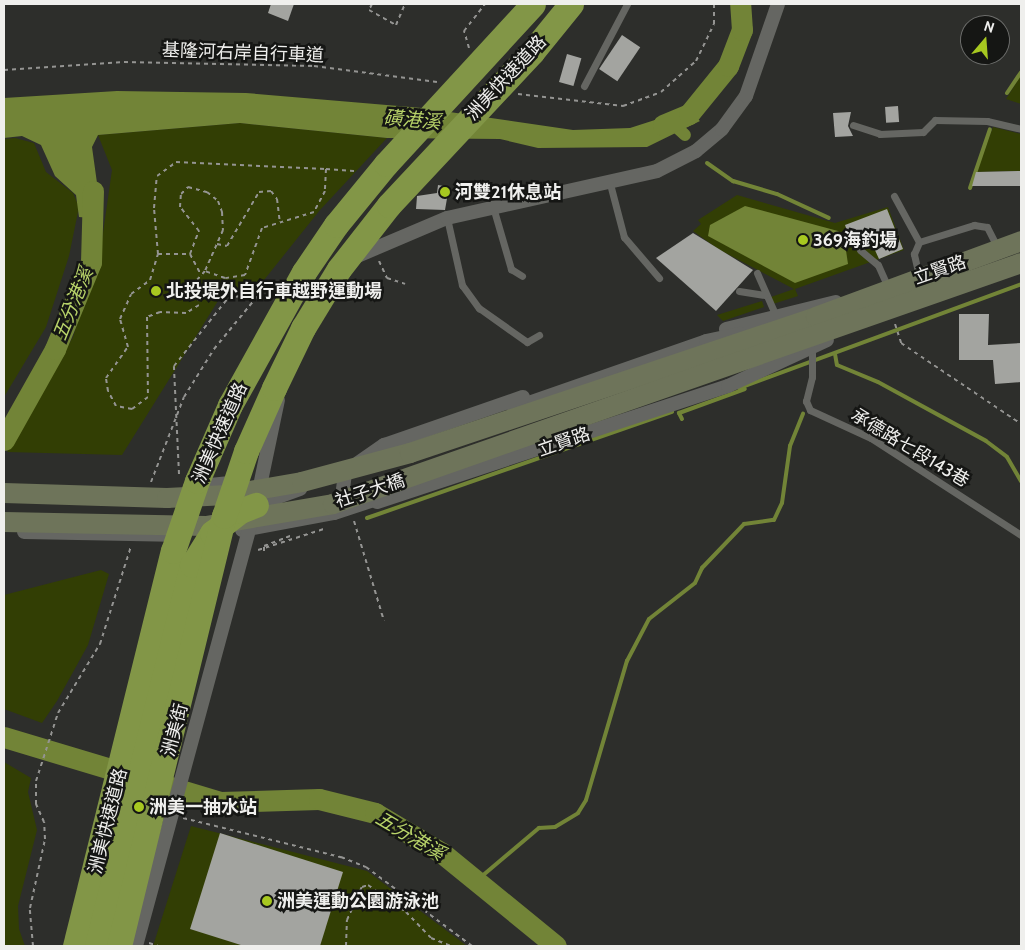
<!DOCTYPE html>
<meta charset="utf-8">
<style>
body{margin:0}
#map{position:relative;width:1025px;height:950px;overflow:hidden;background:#2d2e2b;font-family:Cabin,"Noto Sans TC",sans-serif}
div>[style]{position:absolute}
.green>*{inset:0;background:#323e04}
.water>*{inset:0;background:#728437}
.stream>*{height:4px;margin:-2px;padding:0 2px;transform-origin:2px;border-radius:2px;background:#728437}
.canal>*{height:12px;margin:-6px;padding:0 6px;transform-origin:6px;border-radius:6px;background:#728437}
.river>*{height:21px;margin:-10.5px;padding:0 10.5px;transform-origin:10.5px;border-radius:10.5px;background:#728437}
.building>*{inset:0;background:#a3a4a0;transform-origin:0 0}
.path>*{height:2px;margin-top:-1px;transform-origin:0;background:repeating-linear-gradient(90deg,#949492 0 4px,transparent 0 8px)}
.lane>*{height:7px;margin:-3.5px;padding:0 3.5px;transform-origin:3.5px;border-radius:3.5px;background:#656662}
.street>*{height:14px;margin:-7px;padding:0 7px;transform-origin:7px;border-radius:7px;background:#656662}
.secondary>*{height:20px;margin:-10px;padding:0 10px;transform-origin:10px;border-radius:10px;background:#6e745a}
.highway>*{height:25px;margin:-12.5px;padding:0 12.5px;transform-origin:12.5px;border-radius:12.5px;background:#829647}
.dots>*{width:14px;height:14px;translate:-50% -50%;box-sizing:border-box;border:2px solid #151614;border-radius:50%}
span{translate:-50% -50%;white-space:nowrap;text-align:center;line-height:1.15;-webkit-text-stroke:5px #151614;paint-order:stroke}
.street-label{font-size:18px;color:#efefed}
.poi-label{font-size:18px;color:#efefed;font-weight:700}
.left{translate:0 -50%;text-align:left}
.water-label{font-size:19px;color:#b8d369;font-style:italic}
.frame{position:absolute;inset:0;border:5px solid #efefed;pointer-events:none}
.north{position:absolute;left:960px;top:15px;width:50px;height:50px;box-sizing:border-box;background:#151614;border:1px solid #6c6d6b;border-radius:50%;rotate:18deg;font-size:14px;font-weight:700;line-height:20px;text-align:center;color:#efefed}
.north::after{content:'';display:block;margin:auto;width:18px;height:22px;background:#a7c820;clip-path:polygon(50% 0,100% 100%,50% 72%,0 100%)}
</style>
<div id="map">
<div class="green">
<div style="clip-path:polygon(1021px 75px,1021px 104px,1006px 99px)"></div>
<div style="clip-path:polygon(240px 123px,387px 138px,320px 210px,252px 295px,226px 288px,122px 455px,7px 452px,73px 337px,101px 247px,112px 170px,98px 135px)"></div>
<div style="clip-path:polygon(993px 127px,1021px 134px,1021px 171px,976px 172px)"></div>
<div style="clip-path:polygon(15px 138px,34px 143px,46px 172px,73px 193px,79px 207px,69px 256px,46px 327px,4px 397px,4px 139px)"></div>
<div style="clip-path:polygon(737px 195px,835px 223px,888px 207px,904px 250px,795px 289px,798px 296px,773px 304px,771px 297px,794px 289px,718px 249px,693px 231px,701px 224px,698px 220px)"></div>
<div style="clip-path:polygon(762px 301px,764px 307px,723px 321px,717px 315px)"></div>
<div style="clip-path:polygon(101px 570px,109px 574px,88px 645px,57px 701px,42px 723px,4px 709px,4px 595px)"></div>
<div style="clip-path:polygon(4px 762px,31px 778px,28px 792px,37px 830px,18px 906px,19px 929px,25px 946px,4px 946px)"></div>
<div style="clip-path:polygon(191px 826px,367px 871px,467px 946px,153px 946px)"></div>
</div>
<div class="water">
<div style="clip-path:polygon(117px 91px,246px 93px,422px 108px,573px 130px,630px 128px,686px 110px,700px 121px,647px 147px,538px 148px,500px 139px,387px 138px,240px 123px,98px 135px,92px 147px,102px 219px,79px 217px,76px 195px,55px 176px,41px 145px,22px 136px,4px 138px,4px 98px)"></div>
<div style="clip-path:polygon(745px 206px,838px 231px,844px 237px,848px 264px,795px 283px,708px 236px,710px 225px)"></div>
</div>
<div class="stream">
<div style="left:1007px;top:93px;width:25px;rotate:-56deg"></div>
<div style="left:707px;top:163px;width:32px;rotate:35deg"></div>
<div style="left:733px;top:181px;width:46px;rotate:16.5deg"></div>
<div style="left:777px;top:194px;width:57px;rotate:24.8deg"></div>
<div style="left:970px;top:188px;width:62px;rotate:-71.3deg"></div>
<div style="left:835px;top:354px;width:11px;rotate:80deg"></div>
<div style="left:837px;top:365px;width:44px;rotate:22.5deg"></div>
<div style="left:878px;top:382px;width:123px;rotate:28.6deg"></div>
<div style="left:986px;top:441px;width:26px;rotate:37deg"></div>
<div style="left:1007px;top:457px;width:28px;rotate:60deg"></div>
<div style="left:739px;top:388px;width:301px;rotate:-20.2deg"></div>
<div style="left:682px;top:419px;width:7px;rotate:-117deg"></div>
<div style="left:679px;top:413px;width:70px;rotate:-20deg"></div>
<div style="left:367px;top:518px;width:323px;rotate:-19.2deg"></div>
<div style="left:475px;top:882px;width:84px;rotate:-40.2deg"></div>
<div style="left:539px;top:828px;width:16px;rotate:-4deg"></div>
<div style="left:555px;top:827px;width:27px;rotate:-31deg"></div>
<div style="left:578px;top:813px;width:15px;rotate:-58deg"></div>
<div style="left:586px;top:800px;width:145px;rotate:-73.6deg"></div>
<div style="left:627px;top:661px;width:47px;rotate:-62.4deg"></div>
<div style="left:649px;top:619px;width:58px;rotate:-38deg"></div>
<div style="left:695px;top:583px;width:17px;rotate:-65deg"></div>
<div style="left:702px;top:568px;width:61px;rotate:-46.3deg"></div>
<div style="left:744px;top:524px;width:30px;rotate:-8deg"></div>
<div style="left:774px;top:520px;width:19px;rotate:-65deg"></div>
<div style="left:782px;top:503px;width:58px;rotate:-82deg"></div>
<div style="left:790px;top:446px;width:35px;rotate:-68deg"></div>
</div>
<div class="canal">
<div style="left:671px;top:122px;width:19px;rotate:43deg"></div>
</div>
<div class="river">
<div style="left:663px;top:125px;width:28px;rotate:-23deg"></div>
<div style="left:689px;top:114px;width:62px;rotate:-50.9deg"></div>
<div style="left:728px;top:66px;width:39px;rotate:-69deg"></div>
<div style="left:742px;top:30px;width:26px;rotate:-94deg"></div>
<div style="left:4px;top:440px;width:104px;rotate:-60.7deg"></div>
<div style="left:55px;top:349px;width:94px;rotate:-67.5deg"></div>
<div style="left:91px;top:262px;width:71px;rotate:-88.4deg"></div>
<div style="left:4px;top:737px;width:226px;rotate:16.7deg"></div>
<div style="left:220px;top:802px;width:99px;rotate:-1.7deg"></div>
<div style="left:319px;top:799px;width:58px;rotate:14deg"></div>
<div style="left:375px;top:813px;width:78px;rotate:30.8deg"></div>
<div style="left:442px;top:853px;width:147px;rotate:39.2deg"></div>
</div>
<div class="building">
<div style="clip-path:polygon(271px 4px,294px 4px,288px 21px,268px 13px)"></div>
<div style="left:622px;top:35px;width:22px;height:41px;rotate:34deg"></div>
<div style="left:567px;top:54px;width:15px;height:29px;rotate:16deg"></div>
<div style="left:898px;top:106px;width:16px;height:13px;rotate:86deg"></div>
<div style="clip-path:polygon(851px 112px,848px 126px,853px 136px,835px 137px,833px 113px)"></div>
<div style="clip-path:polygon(1021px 171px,1021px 186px,972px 186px,976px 172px)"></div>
<div style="clip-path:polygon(438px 185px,449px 187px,445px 210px,416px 209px,417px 196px,437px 193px)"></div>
<div style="clip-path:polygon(887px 209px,903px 249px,879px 259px,869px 237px,862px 240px,859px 233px,849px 237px,845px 225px)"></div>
<div style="clip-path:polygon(693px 233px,753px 270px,716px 311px,656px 258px)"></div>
<div style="clip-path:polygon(959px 314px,989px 314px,988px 345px,1021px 343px,1021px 382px,995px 384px,993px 360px,959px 360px)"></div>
<div style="clip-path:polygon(220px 833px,343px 872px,320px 946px,244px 946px,190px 929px)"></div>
</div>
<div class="path">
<div style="left:372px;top:4px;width:7px;rotate:117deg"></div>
<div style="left:369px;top:10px;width:31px;rotate:29deg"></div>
<div style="left:396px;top:25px;width:23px;rotate:-67deg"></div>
<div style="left:469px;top:48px;width:18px;rotate:-106deg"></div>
<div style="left:464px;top:31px;width:34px;rotate:-52deg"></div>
<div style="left:4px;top:70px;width:120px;rotate:-3.8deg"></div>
<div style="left:124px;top:62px;width:190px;rotate:1.2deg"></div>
<div style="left:314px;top:66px;width:124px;rotate:7.4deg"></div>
<div style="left:518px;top:94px;width:106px;rotate:6.5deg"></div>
<div style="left:623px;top:106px;width:40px;rotate:-20.2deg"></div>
<div style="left:661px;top:92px;width:47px;rotate:-41.5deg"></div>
<div style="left:696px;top:61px;width:41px;rotate:-64.1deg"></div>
<div style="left:714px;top:24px;width:20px;rotate:-90deg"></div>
<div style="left:326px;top:169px;width:22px;rotate:93deg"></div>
<div style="left:325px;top:191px;width:24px;rotate:118deg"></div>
<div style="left:314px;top:212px;width:54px;rotate:162.9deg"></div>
<div style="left:262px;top:228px;width:50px;rotate:109.9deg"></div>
<div style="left:245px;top:275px;width:20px;rotate:171deg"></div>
<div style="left:225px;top:278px;width:21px;rotate:-161deg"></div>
<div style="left:205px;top:271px;width:13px;rotate:132deg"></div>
<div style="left:196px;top:281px;width:24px;rotate:83deg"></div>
<div style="left:199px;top:305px;width:15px;rotate:148deg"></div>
<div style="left:186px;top:313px;width:26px;rotate:-178deg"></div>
<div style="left:160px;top:312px;width:14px;rotate:159deg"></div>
<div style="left:147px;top:317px;width:80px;rotate:89.3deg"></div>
<div style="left:148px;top:397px;width:20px;rotate:143deg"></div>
<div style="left:132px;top:409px;width:16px;rotate:-169deg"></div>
<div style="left:116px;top:406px;width:17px;rotate:-118deg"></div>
<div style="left:108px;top:391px;width:13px;rotate:-99deg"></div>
<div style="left:106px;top:378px;width:38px;rotate:-55deg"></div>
<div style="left:128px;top:347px;width:29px;rotate:-106deg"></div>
<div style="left:120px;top:319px;width:27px;rotate:-66deg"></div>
<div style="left:131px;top:294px;width:24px;rotate:-36deg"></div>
<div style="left:150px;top:280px;width:27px;rotate:-73deg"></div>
<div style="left:158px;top:254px;width:46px;rotate:-95deg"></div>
<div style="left:154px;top:208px;width:32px;rotate:-85deg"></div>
<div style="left:157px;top:176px;width:24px;rotate:-36deg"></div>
<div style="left:176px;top:162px;width:150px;rotate:2.7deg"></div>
<div style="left:326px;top:169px;width:31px;rotate:4deg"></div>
<div style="left:217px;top:244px;width:10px;rotate:11deg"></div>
<div style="left:227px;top:246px;width:63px;rotate:-59.3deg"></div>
<div style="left:259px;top:192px;width:12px;rotate:-5deg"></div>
<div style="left:271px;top:191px;width:10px;rotate:53deg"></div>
<div style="left:277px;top:199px;width:24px;rotate:83deg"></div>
<div style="left:158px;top:254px;width:32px"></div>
<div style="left:190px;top:254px;width:24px;rotate:62deg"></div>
<div style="left:190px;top:254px;width:25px;rotate:-69deg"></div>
<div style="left:199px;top:231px;width:31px;rotate:-128deg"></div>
<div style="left:180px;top:207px;width:13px;rotate:-86deg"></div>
<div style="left:181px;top:194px;width:10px;rotate:-45deg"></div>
<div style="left:188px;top:187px;width:20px;rotate:15deg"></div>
<div style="left:207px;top:192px;width:14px;rotate:39deg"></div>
<div style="left:218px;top:201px;width:12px;rotate:70deg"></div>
<div style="left:222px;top:212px;width:18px;rotate:87deg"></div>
<div style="left:223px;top:230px;width:45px;rotate:113.7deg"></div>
<div style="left:379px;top:261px;width:19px;rotate:65deg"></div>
<div style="left:387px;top:278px;width:19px;rotate:18deg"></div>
<div style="left:895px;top:324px;width:20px;rotate:72deg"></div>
<div style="left:901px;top:343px;width:145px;rotate:34deg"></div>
<div style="left:179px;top:474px;width:108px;rotate:-92.7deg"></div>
<div style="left:174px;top:366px;width:87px;rotate:-51.5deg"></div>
<div style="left:228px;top:298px;width:32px;rotate:-9deg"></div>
<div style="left:151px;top:482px;width:91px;rotate:-68.8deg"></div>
<div style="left:184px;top:397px;width:57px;rotate:-58deg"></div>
<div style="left:214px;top:349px;width:72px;rotate:-50.6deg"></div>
<div style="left:260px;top:293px;width:19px;rotate:-35deg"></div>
<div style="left:354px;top:521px;width:104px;rotate:73.3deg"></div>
<div style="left:258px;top:550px;width:69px;rotate:-17.7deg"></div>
<div style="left:264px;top:551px;width:5px;rotate:-90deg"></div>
<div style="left:264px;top:546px;width:30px;rotate:-21deg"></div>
<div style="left:183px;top:818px;width:163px;rotate:13.9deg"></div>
<div style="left:341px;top:857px;width:27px;rotate:22deg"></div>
<div style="left:366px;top:867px;width:132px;rotate:36.7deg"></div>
<div style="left:149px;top:943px;width:9px;rotate:18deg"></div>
<div style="left:33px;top:946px;width:38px;rotate:-95deg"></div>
<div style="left:30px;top:908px;width:71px;rotate:-77.7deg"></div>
<div style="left:45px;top:839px;width:17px;rotate:-93deg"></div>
<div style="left:44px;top:822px;width:20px;rotate:-114deg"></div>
<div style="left:36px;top:804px;width:23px;rotate:-90deg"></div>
<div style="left:36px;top:781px;width:71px;rotate:-72.1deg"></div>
<div style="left:58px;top:713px;width:81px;rotate:-58.7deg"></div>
<div style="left:100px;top:644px;width:103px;rotate:-72.4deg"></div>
<div style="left:346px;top:946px;width:26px;rotate:-88deg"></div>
<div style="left:347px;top:920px;width:36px;rotate:-66deg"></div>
<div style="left:362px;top:887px;width:6px;rotate:-18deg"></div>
<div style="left:368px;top:885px;width:47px;rotate:35.4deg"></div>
<div style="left:406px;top:912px;width:36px;rotate:46deg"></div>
<div style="left:431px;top:938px;width:22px;rotate:22deg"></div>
</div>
<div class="lane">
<div style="left:584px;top:86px;width:93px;rotate:-62.3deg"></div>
<div style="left:853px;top:125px;width:28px;rotate:18deg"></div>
<div style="left:880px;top:134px;width:43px;rotate:-2.7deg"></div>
<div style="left:923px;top:132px;width:17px;rotate:-45deg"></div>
<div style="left:935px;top:120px;width:52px;rotate:1.1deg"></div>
<div style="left:987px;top:121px;width:35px;rotate:13deg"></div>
<div style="left:609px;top:180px;width:59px;rotate:75.3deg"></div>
<div style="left:624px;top:237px;width:54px;rotate:49.5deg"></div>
<div style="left:894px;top:196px;width:52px;rotate:61.5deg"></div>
<div style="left:493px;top:207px;width:65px;rotate:73.8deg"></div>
<div style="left:511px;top:269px;width:13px;rotate:32deg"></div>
<div style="left:447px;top:218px;width:69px;rotate:77.4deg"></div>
<div style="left:462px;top:285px;width:29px;rotate:54deg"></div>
<div style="left:479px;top:308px;width:59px;rotate:35.3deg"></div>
<div style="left:527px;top:342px;width:14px;rotate:-30deg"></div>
<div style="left:860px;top:250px;width:23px;rotate:40deg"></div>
<div style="left:878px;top:265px;width:24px;rotate:66deg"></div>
<div style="left:757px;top:273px;width:47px;rotate:66.2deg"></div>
<div style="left:919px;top:276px;width:23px;rotate:-103deg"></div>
<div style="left:914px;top:254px;width:13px;rotate:-67deg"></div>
<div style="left:919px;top:242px;width:58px;rotate:-17.2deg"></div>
<div style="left:974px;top:225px;width:13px;rotate:9deg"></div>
<div style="left:987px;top:227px;width:22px;rotate:63deg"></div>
<div style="left:739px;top:291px;width:26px;rotate:9deg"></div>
<div style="left:812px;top:348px;width:29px;rotate:90deg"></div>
<div style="left:812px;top:377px;width:25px;rotate:104deg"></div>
<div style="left:806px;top:401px;width:10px;rotate:66deg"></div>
<div style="left:810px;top:410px;width:67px;rotate:24.7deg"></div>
<div style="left:871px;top:438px;width:179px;rotate:32.9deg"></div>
</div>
<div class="street">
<div style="left:355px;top:257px;width:100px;rotate:-23deg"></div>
<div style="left:447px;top:218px;width:215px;rotate:-12.6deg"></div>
<div style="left:657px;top:171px;width:44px;rotate:-27.1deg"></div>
<div style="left:696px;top:151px;width:34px;rotate:-40deg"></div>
<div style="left:722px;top:129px;width:41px;rotate:-54deg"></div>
<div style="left:746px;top:96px;width:97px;rotate:-70.8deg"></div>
<div style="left:726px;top:329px;width:113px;rotate:-13.8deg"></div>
<div style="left:514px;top:408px;width:203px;rotate:-19.2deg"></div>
<div style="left:706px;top:341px;width:35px;rotate:-12deg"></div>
<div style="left:358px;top:463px;width:32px;rotate:-35deg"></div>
<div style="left:384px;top:445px;width:147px;rotate:-19.1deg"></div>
<div style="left:345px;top:473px;width:17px;rotate:97deg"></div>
<div style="left:343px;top:490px;width:17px;rotate:66deg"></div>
<div style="left:190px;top:487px;width:50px;rotate:-5.7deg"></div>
<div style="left:377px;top:502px;width:370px;rotate:-18.3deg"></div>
<div style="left:728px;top:386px;width:109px;rotate:-24.9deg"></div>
<div style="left:256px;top:505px;width:47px;rotate:-20deg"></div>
<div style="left:242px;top:530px;width:94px;rotate:-10.5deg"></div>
<div style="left:334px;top:513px;width:55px;rotate:-18.1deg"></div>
<div style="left:24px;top:532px;width:159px;rotate:1.1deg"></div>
<div style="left:136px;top:946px;width:457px;rotate:-74.8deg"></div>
<div style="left:256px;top:505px;width:107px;rotate:-78.2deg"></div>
</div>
<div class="secondary">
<div style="left:4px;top:493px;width:163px;rotate:1.8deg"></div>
<div style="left:167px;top:498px;width:60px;rotate:-2.9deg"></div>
<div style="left:227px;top:495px;width:76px;rotate:-9.8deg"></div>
<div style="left:302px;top:482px;width:112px;rotate:-15deg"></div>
<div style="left:410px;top:453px;width:428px;rotate:-18.5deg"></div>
<div style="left:816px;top:317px;width:219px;rotate:-20.3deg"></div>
<div style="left:4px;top:522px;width:202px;rotate:1.1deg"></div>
<div style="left:206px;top:526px;width:129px;rotate:-9.8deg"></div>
<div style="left:333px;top:504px;width:729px;rotate:-19.3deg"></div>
</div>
<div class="highway">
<div style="left:75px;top:946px;width:407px;rotate:-76.1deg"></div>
<div style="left:173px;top:551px;width:74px;rotate:-71.1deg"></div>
<div style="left:197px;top:481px;width:83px;rotate:-66.5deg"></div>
<div style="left:230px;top:405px;width:152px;rotate:-60.9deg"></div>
<div style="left:304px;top:272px;width:57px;rotate:-55.8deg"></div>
<div style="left:336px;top:225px;width:79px;rotate:-50.7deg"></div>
<div style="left:386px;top:164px;width:217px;rotate:-47.4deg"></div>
<div style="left:97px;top:946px;width:393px;rotate:-76deg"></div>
<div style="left:192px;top:565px;width:38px;rotate:-58deg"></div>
<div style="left:212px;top:533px;width:36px;rotate:-38deg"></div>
<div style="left:240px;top:511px;width:17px;rotate:-21deg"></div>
<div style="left:119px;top:946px;width:443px;rotate:-76.3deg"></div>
<div style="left:224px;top:516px;width:69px;rotate:-71.3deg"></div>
<div style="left:246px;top:451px;width:69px;rotate:-66deg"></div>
<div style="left:274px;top:388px;width:67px;rotate:-64.2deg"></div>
<div style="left:303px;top:328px;width:69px;rotate:-58.6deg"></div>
<div style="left:339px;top:269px;width:81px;rotate:-52deg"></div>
<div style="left:389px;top:205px;width:209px;rotate:-46.9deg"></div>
<div style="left:532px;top:52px;width:62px;rotate:-50.9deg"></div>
</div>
<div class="dots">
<div style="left:445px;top:192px;background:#a7c820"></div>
<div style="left:803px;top:240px;background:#a7c820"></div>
<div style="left:156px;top:291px;background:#a7c820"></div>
<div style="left:139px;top:807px;background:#a7c820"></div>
<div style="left:267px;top:901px;background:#a7c820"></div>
</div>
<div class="street-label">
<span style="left:243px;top:53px;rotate:2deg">基隆河右岸自行車道</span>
<span style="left:506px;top:78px;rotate:-47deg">洲美快速道路</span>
<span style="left:940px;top:270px;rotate:-19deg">立賢路</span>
<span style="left:220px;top:433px;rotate:-66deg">洲美快速道路</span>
<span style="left:564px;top:442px;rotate:-19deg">立賢路</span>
<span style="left:910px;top:448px;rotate:31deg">承德路七段143巷</span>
<span style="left:370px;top:491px;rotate:-18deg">社子大橋</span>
<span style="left:175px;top:730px;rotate:-75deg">洲美街</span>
<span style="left:108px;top:821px;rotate:-76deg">洲美快速道路</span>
</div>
<div class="poi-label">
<span class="left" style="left:455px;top:192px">河雙21休息站</span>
<span class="left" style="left:813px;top:240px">369海釣場</span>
<span class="left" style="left:166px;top:291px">北投堤外自行車越野運動場</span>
<span class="left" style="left:149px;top:807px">洲美一抽水站</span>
<span class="left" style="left:277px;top:901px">洲美運動公園游泳池</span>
</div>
<div class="water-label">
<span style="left:412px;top:120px;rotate:5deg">磺港溪</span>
<span style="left:73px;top:304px;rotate:-68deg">五分港溪</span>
<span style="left:410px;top:836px;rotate:31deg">五分港溪</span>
</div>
<div class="frame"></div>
<div class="north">N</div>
</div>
